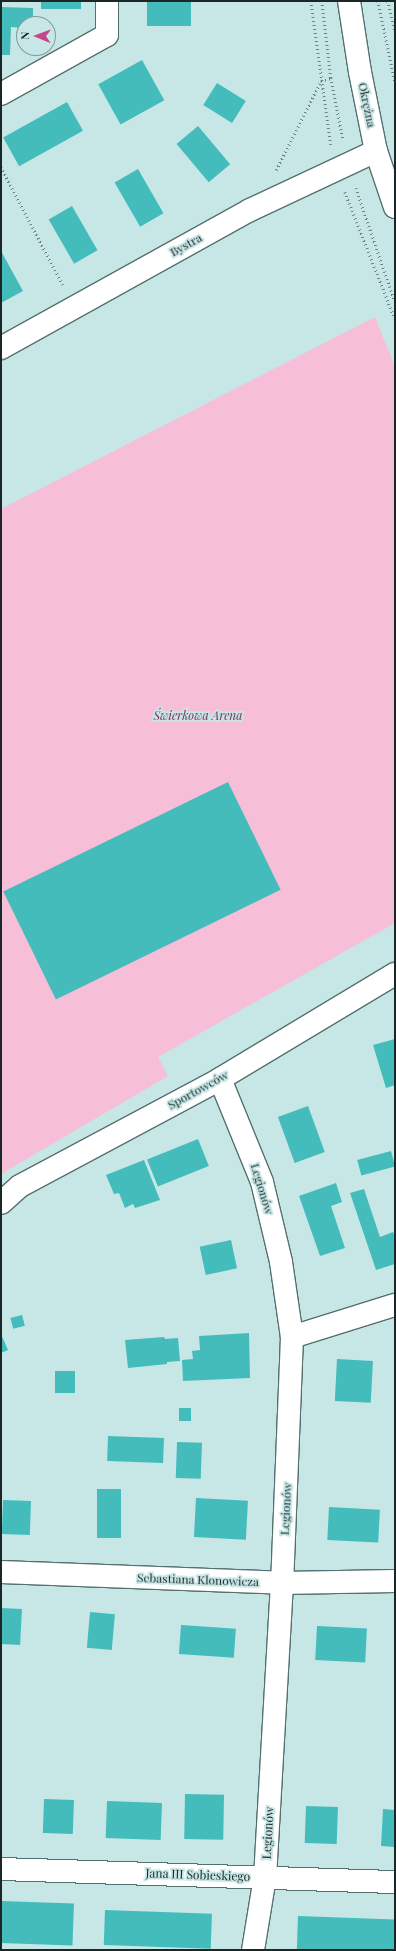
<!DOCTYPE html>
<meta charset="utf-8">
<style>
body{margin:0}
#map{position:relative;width:396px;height:1951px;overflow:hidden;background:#c7e7e6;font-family:"Playfair Display",serif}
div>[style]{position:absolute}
.green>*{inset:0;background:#f7bed8}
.building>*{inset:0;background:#44bcbb;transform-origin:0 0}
.path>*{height:2.5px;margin-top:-1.25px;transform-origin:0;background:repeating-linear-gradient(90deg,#6d8383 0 1px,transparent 0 4px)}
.roads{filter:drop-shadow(1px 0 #54706f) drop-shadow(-1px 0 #54706f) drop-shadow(0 1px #54706f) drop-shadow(0 -1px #54706f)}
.minor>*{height:22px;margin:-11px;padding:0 11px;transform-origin:11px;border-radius:11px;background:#fff}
span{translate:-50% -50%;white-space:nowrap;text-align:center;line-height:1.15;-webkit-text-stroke:3.5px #c7e7e6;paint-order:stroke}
.street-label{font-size:12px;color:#1b2727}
.park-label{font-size:12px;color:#852a5d;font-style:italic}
.frame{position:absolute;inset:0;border:2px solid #1b2727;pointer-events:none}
.north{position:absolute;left:16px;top:16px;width:40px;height:40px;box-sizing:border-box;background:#c7e7e6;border:1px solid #829a9a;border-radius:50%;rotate:271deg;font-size:11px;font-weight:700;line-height:16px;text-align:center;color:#1b2727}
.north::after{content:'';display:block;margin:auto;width:14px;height:18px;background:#c6448c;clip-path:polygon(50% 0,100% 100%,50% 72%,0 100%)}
</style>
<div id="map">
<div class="green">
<div style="clip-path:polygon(375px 317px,395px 367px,395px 923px,158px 1057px,168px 1076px,1px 1174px,1px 509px)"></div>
</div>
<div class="building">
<div style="left:41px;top:1px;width:40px;height:8px"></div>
<div style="left:147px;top:1px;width:44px;height:25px"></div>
<div style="clip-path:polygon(1px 7px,33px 8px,33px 24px,24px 24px,24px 28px,11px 27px,10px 55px,1px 55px)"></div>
<div style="left:142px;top:60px;width:46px;height:50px;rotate:61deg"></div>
<div style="left:217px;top:83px;width:34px;height:26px;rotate:32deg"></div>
<div style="left:67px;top:102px;width:33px;height:73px;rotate:61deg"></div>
<div style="left:198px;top:126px;width:50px;height:28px;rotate:50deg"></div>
<div style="left:138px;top:169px;width:51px;height:27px;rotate:60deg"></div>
<div style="left:72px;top:206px;width:51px;height:27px;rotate:60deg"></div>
<div style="clip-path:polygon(1px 251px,23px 291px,1px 303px)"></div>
<div style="left:228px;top:782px;width:120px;height:250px;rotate:64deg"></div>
<div style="clip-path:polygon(395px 1039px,395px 1085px,386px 1088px,373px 1045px)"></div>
<div style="left:308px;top:1106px;width:49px;height:32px;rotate:70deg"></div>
<div style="left:198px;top:1139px;width:29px;height:55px;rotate:68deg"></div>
<div style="left:391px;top:1151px;width:16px;height:35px;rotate:75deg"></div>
<div style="clip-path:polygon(144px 1160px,160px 1200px,135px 1208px,133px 1204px,125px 1208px,119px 1193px,114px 1194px,106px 1175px)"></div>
<div style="clip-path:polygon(336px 1183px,342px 1202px,331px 1206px,345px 1248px,320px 1256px,299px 1196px)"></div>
<div style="clip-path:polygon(364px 1189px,380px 1237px,393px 1232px,395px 1237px,395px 1264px,376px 1270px,350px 1193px)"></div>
<div style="left:231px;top:1240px;width:29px;height:32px;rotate:78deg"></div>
<div style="left:22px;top:1315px;width:11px;height:12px;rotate:75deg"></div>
<div style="clip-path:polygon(249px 1333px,250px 1378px,183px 1381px,182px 1360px,193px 1359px,192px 1351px,200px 1350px,199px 1336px)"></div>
<div style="clip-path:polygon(1px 1334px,8px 1350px,1px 1353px)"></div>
<div style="clip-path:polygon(164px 1337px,165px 1339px,178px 1338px,180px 1361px,167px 1362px,167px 1364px,128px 1368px,125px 1340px)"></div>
<div style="left:337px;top:1359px;width:36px;height:42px;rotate:3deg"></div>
<div style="left:55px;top:1371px;width:20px;height:22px"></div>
<div style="left:179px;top:1408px;width:12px;height:13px"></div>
<div style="left:108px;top:1436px;width:56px;height:25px;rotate:2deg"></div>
<div style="left:177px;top:1442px;width:25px;height:36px;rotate:2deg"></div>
<div style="left:97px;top:1489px;width:24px;height:49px"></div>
<div style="left:196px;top:1498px;width:52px;height:39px;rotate:3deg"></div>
<div style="left:3px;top:1500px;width:28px;height:34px;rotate:2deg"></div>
<div style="left:329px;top:1507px;width:51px;height:33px;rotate:3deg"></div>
<div style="left:1px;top:1608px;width:21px;height:36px;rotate:3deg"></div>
<div style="left:90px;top:1612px;width:25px;height:36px;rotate:5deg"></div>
<div style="left:181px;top:1625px;width:55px;height:29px;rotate:4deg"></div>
<div style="left:317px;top:1626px;width:50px;height:34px;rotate:3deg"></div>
<div style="left:185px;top:1794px;width:39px;height:45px;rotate:1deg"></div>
<div style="left:44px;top:1799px;width:30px;height:34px;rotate:2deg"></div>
<div style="left:107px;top:1801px;width:55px;height:37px;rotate:2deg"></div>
<div style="left:306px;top:1806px;width:32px;height:37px;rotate:2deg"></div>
<div style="clip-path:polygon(383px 1809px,395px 1810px,395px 1847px,381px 1846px)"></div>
<div style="left:1px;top:1901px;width:73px;height:42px;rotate:2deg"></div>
<div style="left:105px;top:1910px;width:107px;height:35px;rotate:2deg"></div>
<div style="left:298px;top:1916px;width:97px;height:34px;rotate:2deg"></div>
</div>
<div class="path">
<div style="left:311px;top:1px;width:145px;rotate:82.1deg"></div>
<div style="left:322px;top:1px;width:78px;rotate:83.3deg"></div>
<div style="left:331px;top:78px;width:62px;rotate:78.9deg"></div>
<div style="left:378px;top:1px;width:83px;rotate:78.1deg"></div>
<div style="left:388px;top:1px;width:32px;rotate:77deg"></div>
<div style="left:1px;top:167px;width:133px;rotate:62.3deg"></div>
<div style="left:276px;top:170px;width:100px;rotate:-63.2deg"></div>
<div style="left:321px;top:81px;width:10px;rotate:-17deg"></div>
<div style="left:356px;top:188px;width:120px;rotate:71.1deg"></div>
<div style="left:345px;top:192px;width:136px;rotate:68.5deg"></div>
</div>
<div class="roads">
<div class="minor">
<div style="left:349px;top:1px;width:72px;rotate:81.2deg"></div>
<div style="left:360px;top:72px;width:81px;rotate:78.6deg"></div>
<div style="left:376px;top:151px;width:59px;rotate:71.3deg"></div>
<div style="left:1px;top:94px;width:121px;rotate:-29.1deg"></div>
<div style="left:107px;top:35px;width:34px;rotate:-90deg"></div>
<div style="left:1px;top:348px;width:285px;rotate:-29deg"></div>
<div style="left:250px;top:210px;width:139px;rotate:-25.1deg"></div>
<div style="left:220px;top:1079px;width:111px;rotate:67.8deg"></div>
<div style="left:262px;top:1182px;width:82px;rotate:76.6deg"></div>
<div style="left:281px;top:1262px;width:76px;rotate:81.7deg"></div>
<div style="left:292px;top:1337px;width:246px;rotate:92.3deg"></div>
<div style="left:282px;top:1583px;width:294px;rotate:93.3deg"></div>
<div style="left:265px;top:1877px;width:74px;rotate:99.3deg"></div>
<div style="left:1px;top:1203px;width:25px;rotate:-42deg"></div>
<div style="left:20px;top:1186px;width:227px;rotate:-28.1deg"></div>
<div style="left:220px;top:1079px;width:204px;rotate:-31deg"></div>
<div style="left:292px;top:1337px;width:108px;rotate:-17.3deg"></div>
<div style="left:1px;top:1572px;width:281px;rotate:2.2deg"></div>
<div style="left:282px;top:1583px;width:113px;rotate:-1deg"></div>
<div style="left:1px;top:1869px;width:394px;rotate:1.9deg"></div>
</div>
</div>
<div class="street-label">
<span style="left:367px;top:105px;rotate:78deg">Okrężna</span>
<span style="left:186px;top:245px;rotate:-29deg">Bystra</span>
<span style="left:198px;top:1090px;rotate:-29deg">Sportowców</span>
<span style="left:262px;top:1189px;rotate:73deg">Legionów</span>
<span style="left:286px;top:1509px;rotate:-87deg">Legionów</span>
<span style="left:198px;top:1580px;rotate:2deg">Sebastiana Klonowicza</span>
<span style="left:268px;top:1833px;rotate:-87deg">Legionów</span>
<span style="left:198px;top:1875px;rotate:2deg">Jana III Sobieskiego</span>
</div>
<div class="park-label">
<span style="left:198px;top:716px">Świerkowa Arena</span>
</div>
<div class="frame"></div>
<div class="north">N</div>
</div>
